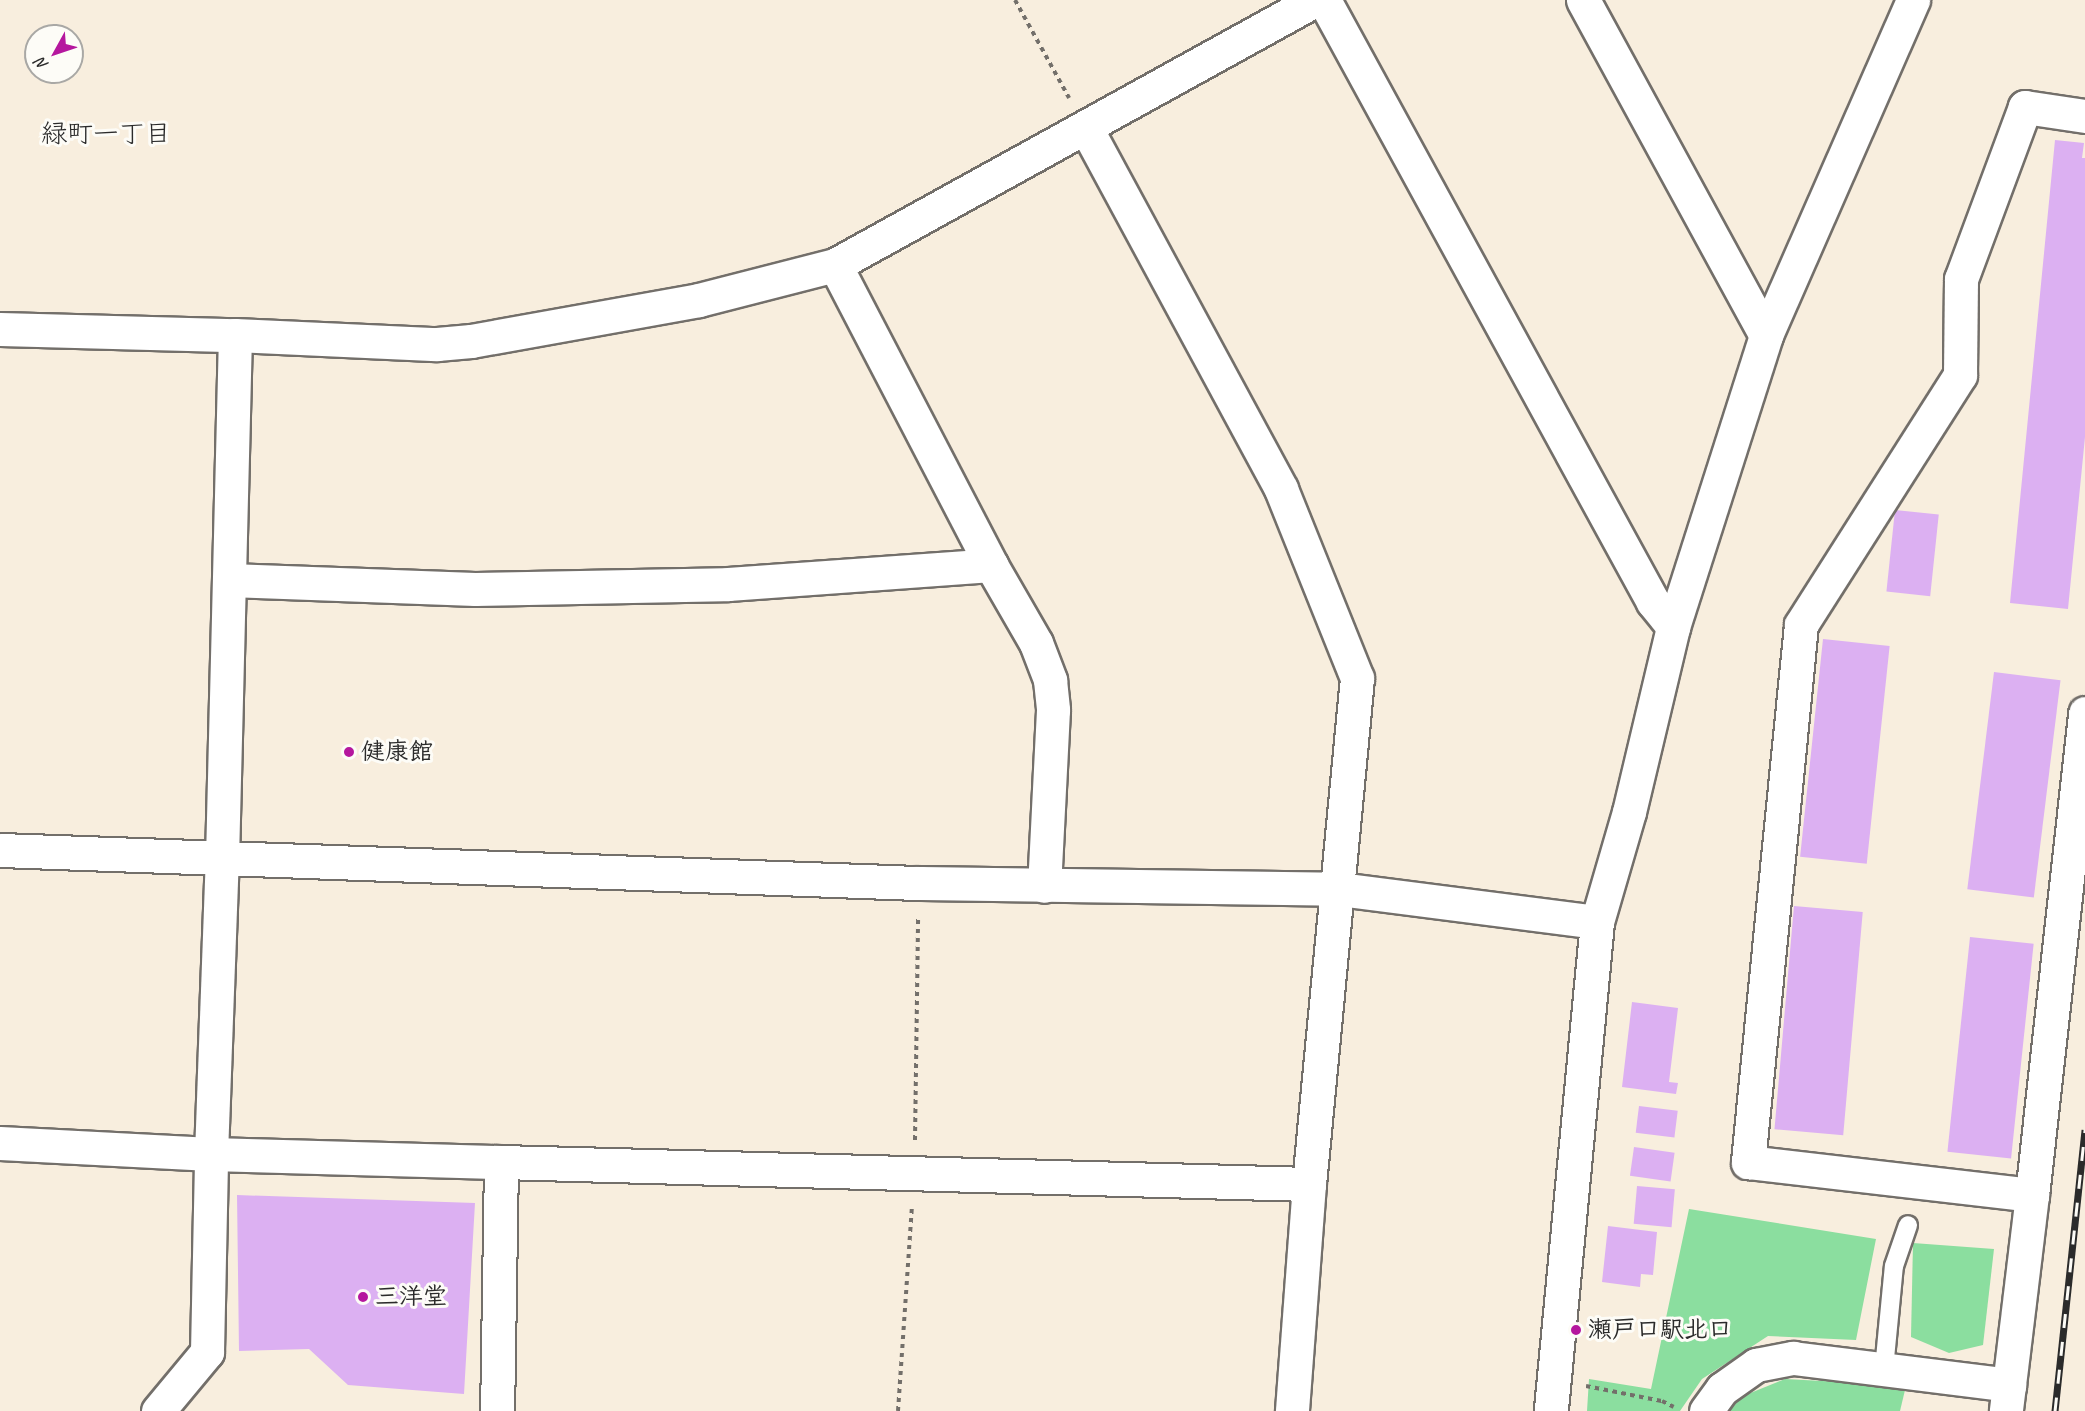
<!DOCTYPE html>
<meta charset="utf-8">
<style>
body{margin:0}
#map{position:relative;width:2085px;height:1411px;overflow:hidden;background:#f8eede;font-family:Caveat,"Klee One",sans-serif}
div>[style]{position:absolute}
.green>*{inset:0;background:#8bde9f}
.building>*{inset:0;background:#dcb0f2;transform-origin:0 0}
.path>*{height:4px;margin-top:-2px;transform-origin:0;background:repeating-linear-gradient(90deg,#736f6a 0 4.5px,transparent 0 9px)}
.roads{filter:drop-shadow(2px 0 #736f6a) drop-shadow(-2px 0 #736f6a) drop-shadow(0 2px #736f6a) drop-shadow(0 -2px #736f6a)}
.service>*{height:18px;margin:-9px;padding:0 9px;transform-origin:9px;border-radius:9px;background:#fff}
.minor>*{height:33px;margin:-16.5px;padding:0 16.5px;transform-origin:16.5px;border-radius:16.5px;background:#fff}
.tertiary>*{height:33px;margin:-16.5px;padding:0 16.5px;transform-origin:16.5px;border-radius:16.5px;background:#fff}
.rail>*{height:7px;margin-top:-3.5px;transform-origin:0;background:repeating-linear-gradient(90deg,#fdfcf7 0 14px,#2b2b2b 0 28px);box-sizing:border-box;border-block:2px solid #2b2b2b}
.dots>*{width:16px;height:16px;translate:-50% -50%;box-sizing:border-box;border:3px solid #fdfcf7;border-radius:50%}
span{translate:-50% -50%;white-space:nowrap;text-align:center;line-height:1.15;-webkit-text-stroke:6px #fdfcf7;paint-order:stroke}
.poi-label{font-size:24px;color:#2b2b2b;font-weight:700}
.left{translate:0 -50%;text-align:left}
.neighbourhood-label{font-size:26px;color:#2b2b2b}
.north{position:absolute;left:24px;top:24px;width:60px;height:60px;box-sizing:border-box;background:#fdfcf7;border:2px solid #a9a8a5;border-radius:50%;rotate:230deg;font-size:16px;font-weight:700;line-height:24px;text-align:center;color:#2b2b2b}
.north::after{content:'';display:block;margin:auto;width:21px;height:27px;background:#b5179e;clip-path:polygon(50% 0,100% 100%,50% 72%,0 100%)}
</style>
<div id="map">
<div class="green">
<div style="clip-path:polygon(1689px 1209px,1876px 1239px,1856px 1340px,1768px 1336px,1702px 1379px,1680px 1411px,1587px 1411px,1589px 1379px,1651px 1389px)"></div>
<div style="clip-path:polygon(1913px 1243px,1994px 1249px,1983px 1345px,1949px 1353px,1911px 1337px)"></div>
<div style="clip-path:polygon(1785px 1379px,1860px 1383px,1905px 1390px,1900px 1411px,1729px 1411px,1743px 1396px)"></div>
</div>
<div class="building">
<div style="clip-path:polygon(2055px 140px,2084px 143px,2082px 158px,2085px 158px,2085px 437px,2068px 609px,2010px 603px)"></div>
<div style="left:1895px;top:510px;width:44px;height:82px;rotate:6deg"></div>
<div style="left:1823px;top:639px;width:67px;height:219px;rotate:6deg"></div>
<div style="left:1994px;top:672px;width:67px;height:219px;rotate:7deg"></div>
<div style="left:1794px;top:906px;width:69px;height:224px;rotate:5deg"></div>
<div style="left:1970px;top:937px;width:64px;height:216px;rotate:6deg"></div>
<div style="clip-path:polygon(1632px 1002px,1678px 1008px,1669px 1082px,1678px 1083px,1676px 1094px,1622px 1087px)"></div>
<div style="left:1639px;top:1106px;width:39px;height:27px;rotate:7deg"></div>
<div style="left:1634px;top:1147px;width:41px;height:29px;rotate:8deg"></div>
<div style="left:1637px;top:1186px;width:38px;height:38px;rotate:5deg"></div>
<div style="clip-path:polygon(237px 1195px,475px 1203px,464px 1394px,348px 1385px,309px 1349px,239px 1351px)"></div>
<div style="clip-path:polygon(1608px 1226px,1657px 1232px,1653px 1275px,1641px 1274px,1640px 1287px,1602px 1282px)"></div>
</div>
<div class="path">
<div style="left:1015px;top:0;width:112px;rotate:61.1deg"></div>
<div style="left:915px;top:1140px;width:224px;rotate:-89.2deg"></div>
<div style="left:1586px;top:1386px;width:77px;rotate:11.2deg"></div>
<div style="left:1662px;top:1401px;width:13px;rotate:27deg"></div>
<div style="left:898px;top:1411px;width:204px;rotate:-86.1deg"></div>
</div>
<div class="roads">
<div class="service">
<div style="left:1884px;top:1369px;width:103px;rotate:-84.5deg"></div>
<div style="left:1894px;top:1266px;width:43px;rotate:-71.1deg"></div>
</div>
<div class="minor">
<div style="left:1324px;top:0;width:686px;rotate:61.34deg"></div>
<div style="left:1653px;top:602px;width:32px;rotate:51deg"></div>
<div style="left:1583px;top:0;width:382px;rotate:61.4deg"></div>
<div style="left:2085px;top:116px;width:61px;rotate:-171.5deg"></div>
<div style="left:2025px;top:107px;width:184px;rotate:110.4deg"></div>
<div style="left:1961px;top:279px;width:96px;rotate:90.6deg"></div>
<div style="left:1960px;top:375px;width:296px;rotate:122.5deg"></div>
<div style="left:1801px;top:625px;width:540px;rotate:95.64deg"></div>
<div style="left:1748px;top:1162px;width:286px;rotate:6.6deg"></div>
<div style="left:2032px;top:1195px;width:485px;rotate:-83.7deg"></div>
<div style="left:1086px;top:128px;width:410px;rotate:61.6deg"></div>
<div style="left:1281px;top:489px;width:204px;rotate:68.1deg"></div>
<div style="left:1357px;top:678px;width:508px;rotate:95.42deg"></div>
<div style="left:1309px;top:1184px;width:228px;rotate:94.3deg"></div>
<div style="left:835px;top:265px;width:338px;rotate:62.5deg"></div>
<div style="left:991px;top:565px;width:90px;rotate:60deg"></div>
<div style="left:1036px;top:643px;width:40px;rotate:69deg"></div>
<div style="left:1050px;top:680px;width:30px;rotate:84deg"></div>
<div style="left:1053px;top:710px;width:176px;rotate:92.9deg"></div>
<div style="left:229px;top:580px;width:246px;rotate:2.1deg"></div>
<div style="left:475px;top:589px;width:253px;rotate:-1.1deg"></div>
<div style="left:728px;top:584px;width:264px;rotate:-4.1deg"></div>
<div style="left:1597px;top:922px;width:115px;rotate:-73.8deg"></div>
<div style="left:1629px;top:812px;width:190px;rotate:-76.6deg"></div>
<div style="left:1673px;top:627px;width:306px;rotate:-72.3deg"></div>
<div style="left:1766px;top:335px;width:366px;rotate:-66.3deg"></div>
<div style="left:0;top:1143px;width:211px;rotate:3deg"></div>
<div style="left:211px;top:1154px;width:290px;rotate:1.6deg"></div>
<div style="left:501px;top:1162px;width:249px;rotate:90.9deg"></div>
<div style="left:501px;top:1162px;width:808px;rotate:1.56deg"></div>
<div style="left:2009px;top:1385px;width:191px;rotate:-83.1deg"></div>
<div style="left:158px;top:1411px;width:77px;rotate:-50.3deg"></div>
<div style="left:207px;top:1352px;width:198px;rotate:-88.8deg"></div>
<div style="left:211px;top:1154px;width:295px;rotate:-87.9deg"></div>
<div style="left:222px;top:859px;width:524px;rotate:-88.58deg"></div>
<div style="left:235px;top:335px;width:202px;rotate:2.6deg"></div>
<div style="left:437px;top:344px;width:34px;rotate:-5deg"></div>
<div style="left:471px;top:341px;width:232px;rotate:-10.2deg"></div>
<div style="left:699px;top:300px;width:140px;rotate:-14.4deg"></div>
<div style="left:835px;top:265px;width:548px;rotate:-28.9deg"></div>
</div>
<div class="tertiary">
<div style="left:0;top:329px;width:235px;rotate:1.5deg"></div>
<div style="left:0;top:850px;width:920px;rotate:2.06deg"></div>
<div style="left:919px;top:883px;width:420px;rotate:0.8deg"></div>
<div style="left:1339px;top:889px;width:260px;rotate:7.3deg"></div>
<div style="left:1597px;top:922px;width:491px;rotate:95.4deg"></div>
<div style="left:1706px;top:1411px;width:27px;rotate:-54deg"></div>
<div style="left:1722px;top:1389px;width:42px;rotate:-35.2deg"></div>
<div style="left:1756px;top:1365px;width:38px;rotate:-11deg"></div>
<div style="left:1793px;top:1358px;width:218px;rotate:7.1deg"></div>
<div style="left:2009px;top:1385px;width:26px;rotate:97deg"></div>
</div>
</div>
<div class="rail">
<div style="left:2055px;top:1411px;width:283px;rotate:-83.9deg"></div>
</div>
<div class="dots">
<div style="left:349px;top:752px;background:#b5179e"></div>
<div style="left:363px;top:1297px;background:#b5179e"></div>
<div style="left:1576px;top:1330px;background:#b5179e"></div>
</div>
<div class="poi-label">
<span class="left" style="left:361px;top:752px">健康館</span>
<span class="left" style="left:375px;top:1297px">三洋堂</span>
<span class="left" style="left:1588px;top:1330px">瀬戸口駅北口</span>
</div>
<div class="neighbourhood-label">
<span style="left:106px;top:134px">緑町一丁目</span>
</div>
<div class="north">N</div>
</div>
